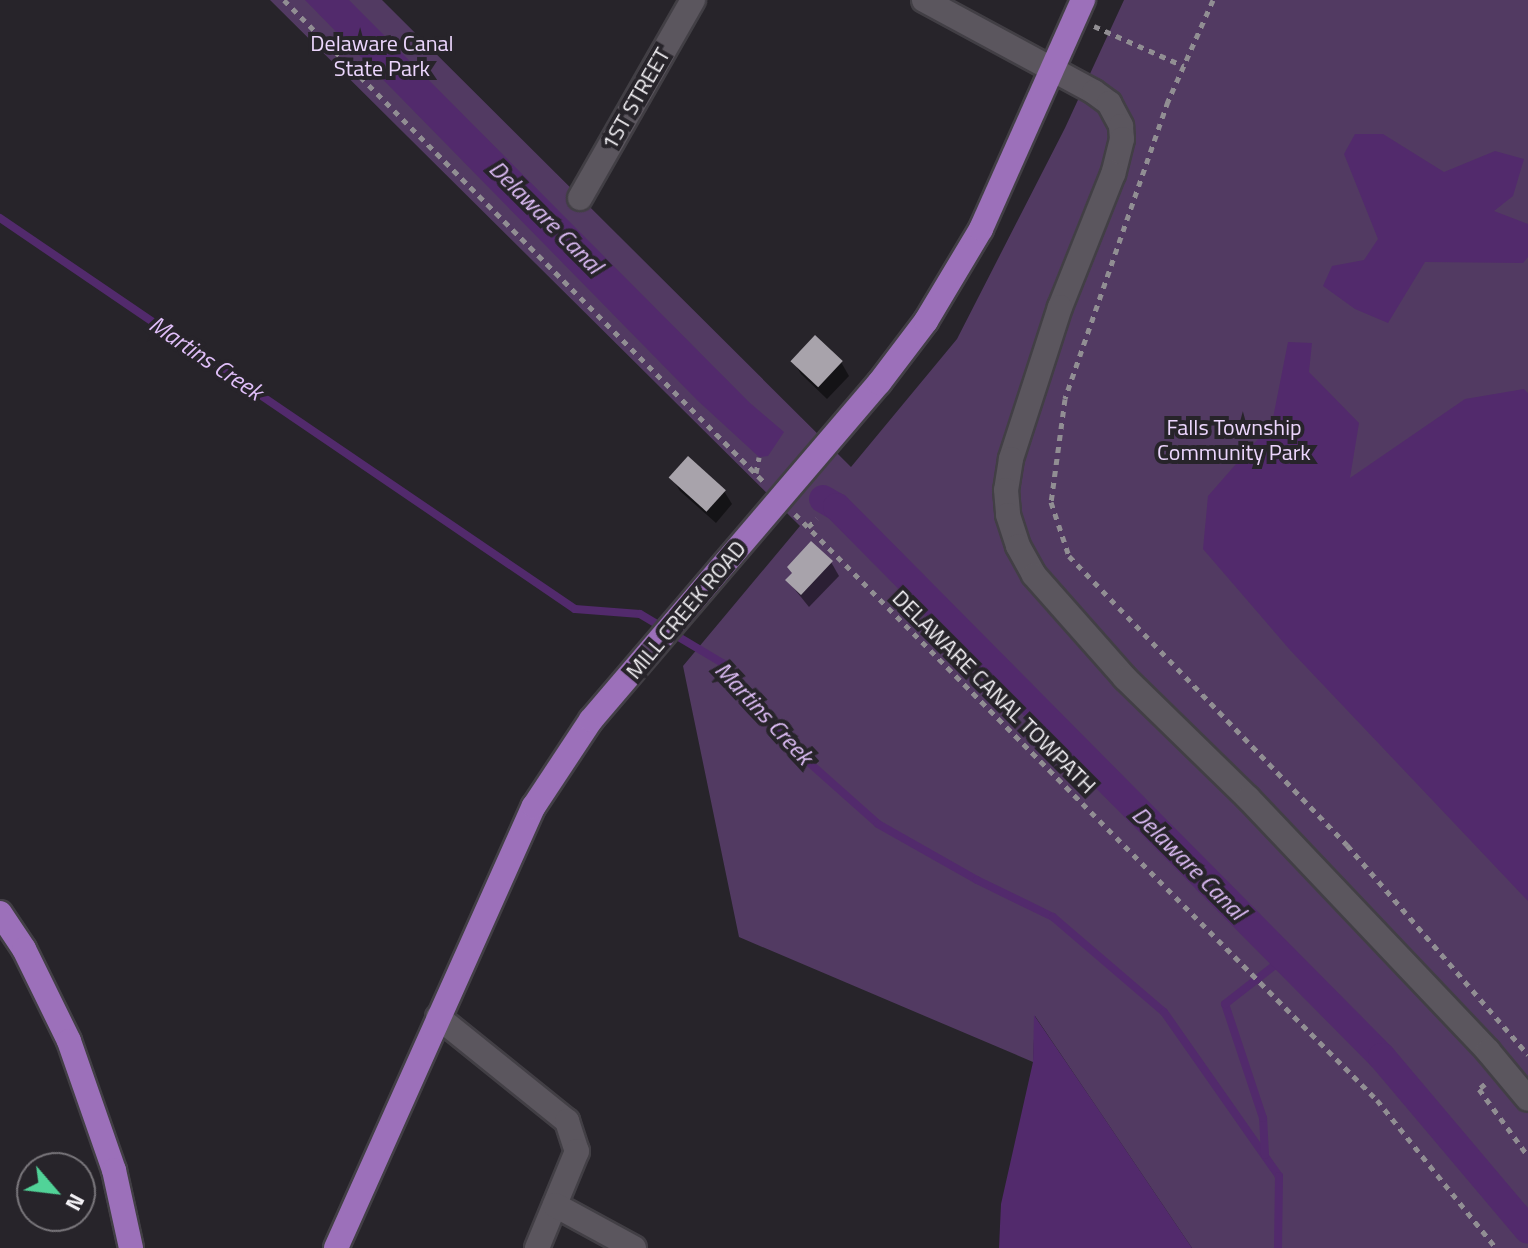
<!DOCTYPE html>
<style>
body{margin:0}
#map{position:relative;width:1528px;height:1248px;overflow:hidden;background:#27242a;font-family:"Titillium Web",sans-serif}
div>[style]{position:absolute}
.green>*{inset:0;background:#523a62}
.water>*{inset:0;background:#522a6c}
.shadow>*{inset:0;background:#0007}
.stream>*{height:8px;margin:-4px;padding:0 4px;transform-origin:4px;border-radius:4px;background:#522a6c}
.canal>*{height:28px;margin:-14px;padding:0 14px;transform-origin:14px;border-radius:14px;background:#522a6c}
.building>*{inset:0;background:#a8a3ab;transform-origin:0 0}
.path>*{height:5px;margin-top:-2.5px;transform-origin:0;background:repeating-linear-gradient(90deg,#918e93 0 6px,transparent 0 12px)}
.roads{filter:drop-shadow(2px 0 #423f45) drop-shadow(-2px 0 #423f45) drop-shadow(0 2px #423f45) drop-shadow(0 -2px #423f45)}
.minor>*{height:24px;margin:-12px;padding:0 12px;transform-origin:12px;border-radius:12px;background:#5b565e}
.major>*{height:24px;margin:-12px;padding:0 12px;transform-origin:12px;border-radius:12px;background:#9c70ba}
span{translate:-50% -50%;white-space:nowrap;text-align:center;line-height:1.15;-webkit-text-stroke:8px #27242a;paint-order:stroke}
.park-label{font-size:22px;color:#ecd6fd}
.street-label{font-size:22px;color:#f3f1f5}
.water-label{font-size:24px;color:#e0bff9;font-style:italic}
.north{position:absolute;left:16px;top:1152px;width:80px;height:80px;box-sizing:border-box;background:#27242a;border:2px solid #79767b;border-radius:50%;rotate:118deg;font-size:22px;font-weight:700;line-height:32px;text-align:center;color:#f3f1f5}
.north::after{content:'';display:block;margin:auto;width:28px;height:36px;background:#51d398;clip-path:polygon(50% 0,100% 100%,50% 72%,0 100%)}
</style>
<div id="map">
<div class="green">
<div style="clip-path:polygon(270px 0,382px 0,851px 467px,957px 339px,1065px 128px,1124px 0,1528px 0,1528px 1248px,1192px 1248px,1035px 1016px,1033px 1062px,739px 937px,683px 666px,800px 526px)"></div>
</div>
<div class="water">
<div style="clip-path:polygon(305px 0,349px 0,750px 403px,784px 432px,768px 456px,759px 457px,697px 400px)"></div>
<div style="clip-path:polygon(1355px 134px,1383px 134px,1444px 172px,1495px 151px,1524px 159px,1513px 196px,1494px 211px,1528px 224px,1528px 257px,1523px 263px,1425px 262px,1388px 323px,1355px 309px,1323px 286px,1332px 266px,1364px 260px,1378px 239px,1344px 154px)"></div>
<div style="clip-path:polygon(1288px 342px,1312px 343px,1309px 372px,1359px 423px,1350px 478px,1465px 399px,1524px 389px,1528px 393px,1528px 901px,1290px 650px,1203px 549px,1208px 496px,1272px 423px)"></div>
<div style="clip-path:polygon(1034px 1015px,1096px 1106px,1192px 1248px,999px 1248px,1001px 1204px,1033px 1062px)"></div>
</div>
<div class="shadow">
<div style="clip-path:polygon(793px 361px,841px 362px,849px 376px,827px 399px,801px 374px)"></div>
<div style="clip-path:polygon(672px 478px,724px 491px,732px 504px,716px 523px,680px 491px)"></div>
<div style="clip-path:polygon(831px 562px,839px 576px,809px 607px,788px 581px)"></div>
</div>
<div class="stream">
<div style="left:0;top:218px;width:695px;rotate:34.22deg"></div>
<div style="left:575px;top:609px;width:65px;rotate:4.4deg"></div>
<div style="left:640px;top:614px;width:98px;rotate:30.8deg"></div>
<div style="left:724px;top:664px;width:100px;rotate:51.5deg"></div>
<div style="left:786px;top:742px;width:123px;rotate:41.7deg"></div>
<div style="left:878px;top:824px;width:114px;rotate:29.5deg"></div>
<div style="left:977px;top:880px;width:85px;rotate:26deg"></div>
<div style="left:1053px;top:917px;width:146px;rotate:40.6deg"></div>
<div style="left:1164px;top:1012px;width:200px;rotate:55deg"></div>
<div style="left:1279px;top:1176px;width:72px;rotate:90.8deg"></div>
<div style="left:1265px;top:1155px;width:37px;rotate:-93deg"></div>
<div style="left:1263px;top:1118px;width:120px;rotate:-108.4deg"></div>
<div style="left:1225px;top:1004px;width:75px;rotate:-37.9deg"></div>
</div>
<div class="canal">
<div style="left:823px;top:499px;width:16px;rotate:30deg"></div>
<div style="left:837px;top:507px;width:774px;rotate:45.26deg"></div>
<div style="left:1382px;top:1057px;width:226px;rotate:49.8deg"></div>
</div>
<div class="building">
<div style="left:815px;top:335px;width:38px;height:36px;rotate:43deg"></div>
<div style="left:688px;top:456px;width:51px;height:29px;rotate:42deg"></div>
<div style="clip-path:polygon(811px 541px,833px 561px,801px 595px,785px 580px,792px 573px,787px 567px)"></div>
</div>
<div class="path">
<div style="left:284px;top:0;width:683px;rotate:45.12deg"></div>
<div style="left:1213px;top:0;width:111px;rotate:114deg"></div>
<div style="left:1168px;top:101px;width:315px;rotate:109.1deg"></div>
<div style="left:1065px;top:399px;width:104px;rotate:97.7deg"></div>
<div style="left:1051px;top:502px;width:57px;rotate:71.6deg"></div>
<div style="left:1069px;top:556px;width:401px;rotate:46.1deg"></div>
<div style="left:1347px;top:845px;width:277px;rotate:49.2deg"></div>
<div style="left:1094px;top:26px;width:98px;rotate:24deg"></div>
<div style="left:756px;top:473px;width:16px;rotate:-79deg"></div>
<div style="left:795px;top:514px;width:826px;rotate:45.2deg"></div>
<div style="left:1377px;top:1100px;width:190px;rotate:51.2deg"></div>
<div style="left:808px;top:527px;width:12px;rotate:-42deg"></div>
<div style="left:1485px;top:1084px;width:8px;rotate:140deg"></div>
<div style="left:1479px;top:1089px;width:83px;rotate:53.8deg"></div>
</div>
<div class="roads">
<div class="minor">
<div style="left:924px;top:0;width:193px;rotate:28.4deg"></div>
<div style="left:1094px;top:92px;width:19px;rotate:36deg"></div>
<div style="left:1109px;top:103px;width:26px;rotate:62deg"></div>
<div style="left:1121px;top:126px;width:13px;rotate:86deg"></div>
<div style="left:1122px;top:139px;width:36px;rotate:104deg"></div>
<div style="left:1113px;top:174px;width:143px;rotate:111.7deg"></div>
<div style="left:1060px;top:307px;width:160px;rotate:107.9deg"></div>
<div style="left:1011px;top:459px;width:31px;rotate:99deg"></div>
<div style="left:1006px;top:490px;width:25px;rotate:85deg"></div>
<div style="left:1008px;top:515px;width:33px;rotate:72deg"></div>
<div style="left:1018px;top:546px;width:33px;rotate:61deg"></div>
<div style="left:1034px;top:575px;width:137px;rotate:48.5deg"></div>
<div style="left:1125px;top:678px;width:172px;rotate:44.3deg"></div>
<div style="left:1248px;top:798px;width:349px;rotate:46.5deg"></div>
<div style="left:1488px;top:1051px;width:62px;rotate:50.2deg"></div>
<div style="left:580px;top:198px;width:228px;rotate:-60.3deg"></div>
<div style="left:438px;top:1017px;width:166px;rotate:38.9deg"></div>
<div style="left:567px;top:1121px;width:32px;rotate:72deg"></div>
<div style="left:577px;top:1151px;width:105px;rotate:112.4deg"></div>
<div style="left:555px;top:1205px;width:90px;rotate:28.6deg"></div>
</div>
<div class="major">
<div style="left:0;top:913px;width:43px;rotate:56.3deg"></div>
<div style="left:24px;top:949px;width:102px;rotate:63.9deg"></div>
<div style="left:69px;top:1041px;width:137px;rotate:70.8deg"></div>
<div style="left:114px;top:1170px;width:80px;rotate:77.7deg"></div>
<div style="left:336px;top:1248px;width:484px;rotate:-65.9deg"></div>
<div style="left:534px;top:806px;width:103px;rotate:-56.5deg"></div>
<div style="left:591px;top:720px;width:443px;rotate:-49.5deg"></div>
<div style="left:879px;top:383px;width:78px;rotate:-52.8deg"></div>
<div style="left:926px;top:321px;width:107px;rotate:-59.1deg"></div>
<div style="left:981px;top:229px;width:251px;rotate:-66deg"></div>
</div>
</div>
<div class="park-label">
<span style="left:382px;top:56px">Delaware Canal<br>State Park</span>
<span style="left:1234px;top:440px">Falls Township<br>Community Park</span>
</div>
<div class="street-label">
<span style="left:636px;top:99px;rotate:-60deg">1ST STREET</span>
<span style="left:686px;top:610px;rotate:-50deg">MILL CREEK ROAD</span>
<span style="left:994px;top:692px;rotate:45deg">DELAWARE CANAL TOWPATH</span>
</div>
<div class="water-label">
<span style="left:546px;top:217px;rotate:45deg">Delaware Canal</span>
<span style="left:206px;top:358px;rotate:34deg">Martins Creek</span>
<span style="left:764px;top:713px;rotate:47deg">Martins Creek</span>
<span style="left:1189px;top:863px;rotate:45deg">Delaware Canal</span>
</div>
<div class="north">N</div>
</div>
